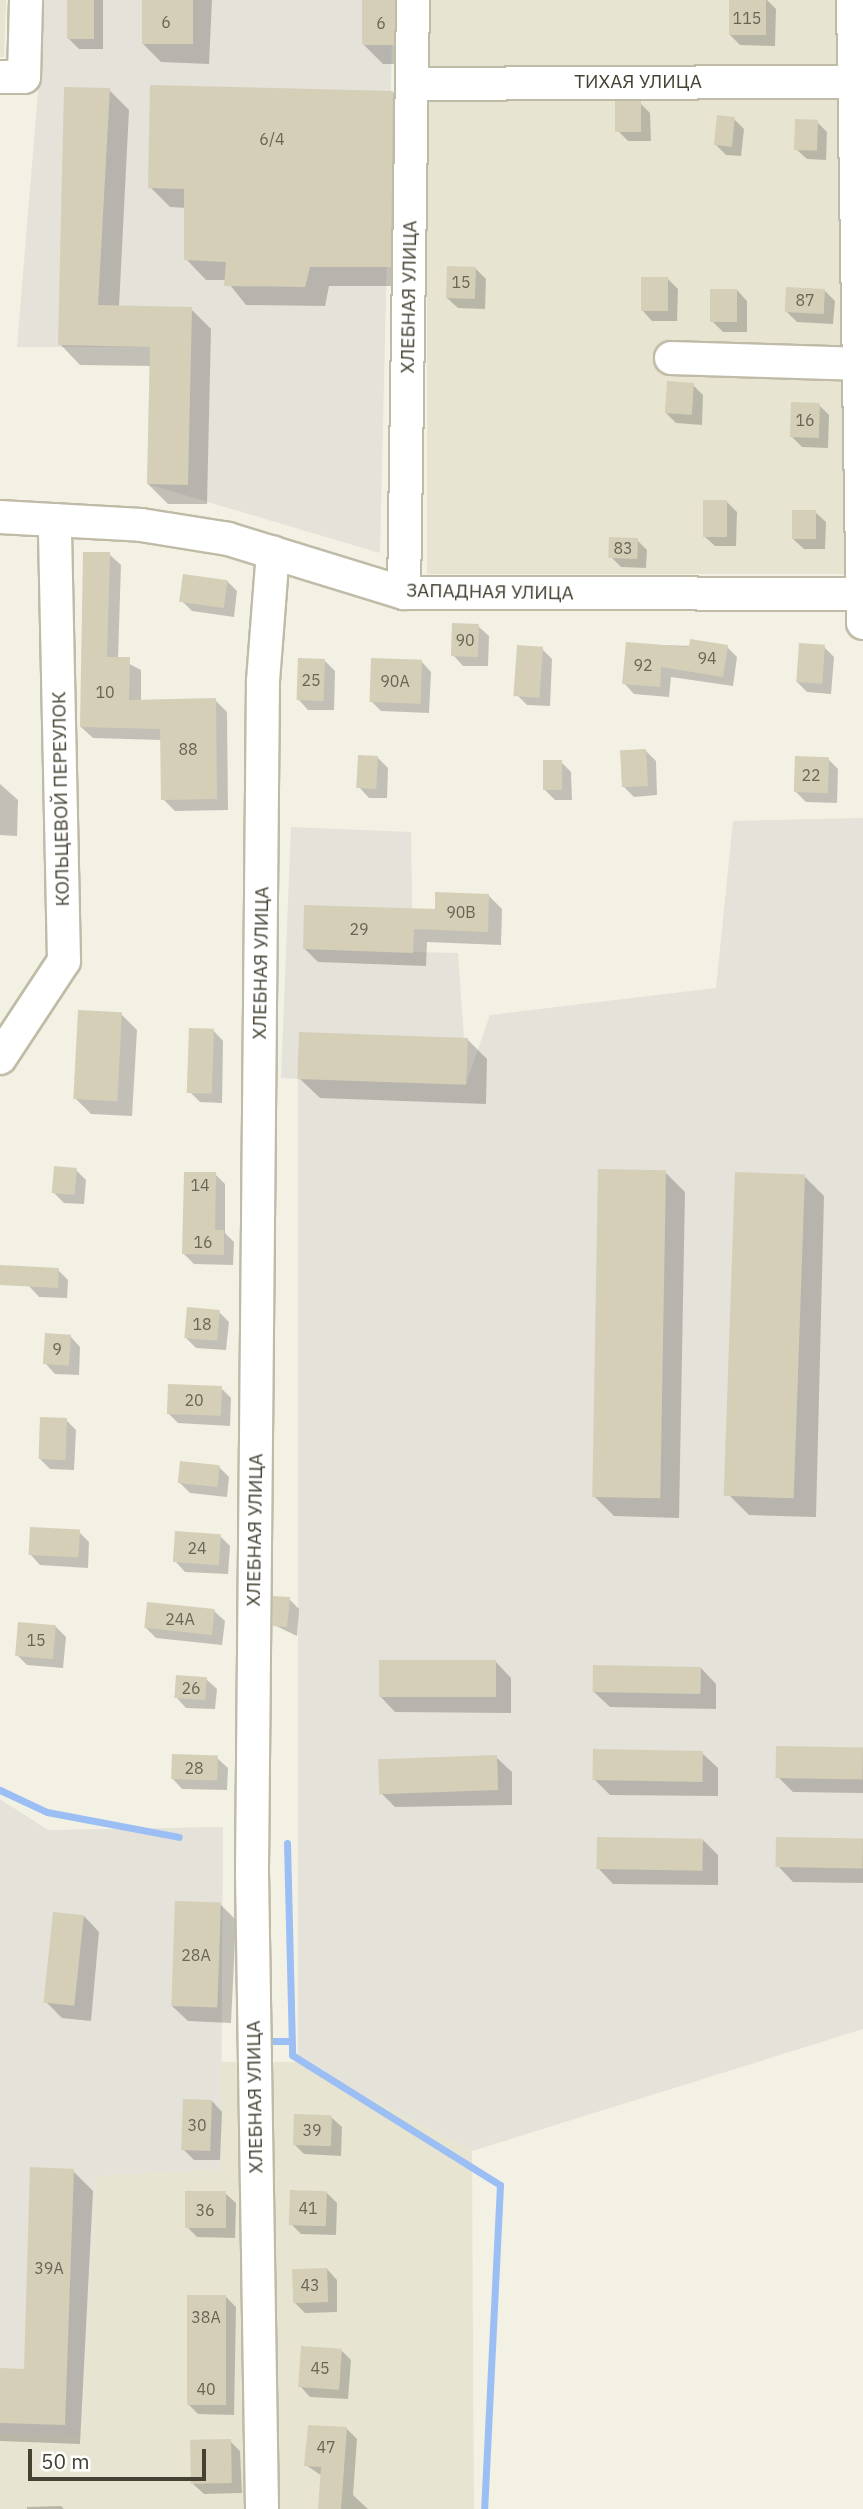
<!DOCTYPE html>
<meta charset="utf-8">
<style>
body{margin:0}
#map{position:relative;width:863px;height:2509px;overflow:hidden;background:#f3f1e4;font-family:"IBM Plex Sans",sans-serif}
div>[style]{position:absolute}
.residential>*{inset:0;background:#e7e5d1;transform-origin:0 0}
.industrial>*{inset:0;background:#e5e2d9}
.shadow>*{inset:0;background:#0003}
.stream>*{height:7px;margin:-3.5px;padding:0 3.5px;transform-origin:3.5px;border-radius:3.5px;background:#9bbef4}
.building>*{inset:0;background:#d5cfb8;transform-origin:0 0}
.roads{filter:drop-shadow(2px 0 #bfbba6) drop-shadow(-2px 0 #bfbba6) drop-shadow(0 2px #bfbba6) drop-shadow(0 -2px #bfbba6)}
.minor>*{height:32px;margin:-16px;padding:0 16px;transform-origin:16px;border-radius:16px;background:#fff}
span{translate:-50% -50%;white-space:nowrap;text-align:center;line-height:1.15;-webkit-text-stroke:5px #fff;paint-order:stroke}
.number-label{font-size:16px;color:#696554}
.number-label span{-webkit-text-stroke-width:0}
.street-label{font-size:19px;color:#454233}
.scale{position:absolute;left:28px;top:2449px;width:178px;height:32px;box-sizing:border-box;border:4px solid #454233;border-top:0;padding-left:9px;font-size:21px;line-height:24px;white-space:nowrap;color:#454233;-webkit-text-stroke:5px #fff;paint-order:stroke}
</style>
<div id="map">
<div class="residential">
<div style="clip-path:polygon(0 0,6px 0,4px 57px,0 57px)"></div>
<div style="left:427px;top:0;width:436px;height:574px"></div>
<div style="clip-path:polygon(219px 2062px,298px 2062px,472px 2151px,474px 2509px,0 2509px,0 2434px,81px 2435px,96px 2175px,221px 2169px)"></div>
</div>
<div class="industrial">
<div style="clip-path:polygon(39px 0,393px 0,380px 553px,147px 484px,150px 347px,17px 347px,39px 80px)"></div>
<div style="clip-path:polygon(863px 818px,863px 2029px,472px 2151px,298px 2062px,298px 1079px,281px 1078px,291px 827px,411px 832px,413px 952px,458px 953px,467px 1081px,490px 1015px,716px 988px,733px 821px)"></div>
<div style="clip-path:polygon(0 1799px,48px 1830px,223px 1827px,221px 2169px,96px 2176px,81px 2436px,0 2434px)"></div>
</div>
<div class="shadow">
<div style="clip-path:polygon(69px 0,103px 0,103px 49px,79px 49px,69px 39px)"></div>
<div style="clip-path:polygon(144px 0,212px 0,209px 64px,161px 62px,142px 43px)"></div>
<div style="clip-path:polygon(364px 0,419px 0,412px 64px,383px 64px,364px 45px)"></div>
<div style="clip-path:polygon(731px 0,767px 0,776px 9px,775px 46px,740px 45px,730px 35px)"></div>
<div style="clip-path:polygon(109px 90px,129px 110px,119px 307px,191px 309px,211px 329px,207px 504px,168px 504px,148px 484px,151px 366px,80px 365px,60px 344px)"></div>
<div style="clip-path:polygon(393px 92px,413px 113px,410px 286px,329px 286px,325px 306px,246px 305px,226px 280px,206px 280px,186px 259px,186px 208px,170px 207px,150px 187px)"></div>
<div style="clip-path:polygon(640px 103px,650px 113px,651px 141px,628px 141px,618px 131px)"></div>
<div style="clip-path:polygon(734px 119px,744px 129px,741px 156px,726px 155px,716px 145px)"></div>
<div style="clip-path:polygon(817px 122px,827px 132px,826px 160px,807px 159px,796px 149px)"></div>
<div style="clip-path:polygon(475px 268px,486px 279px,485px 309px,458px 308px,447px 298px)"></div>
<div style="clip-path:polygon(668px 279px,678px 289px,677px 321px,652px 321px,642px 310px)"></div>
<div style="clip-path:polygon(737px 290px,747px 301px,747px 332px,723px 332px,712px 321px)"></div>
<div style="clip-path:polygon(824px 290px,835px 301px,833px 324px,797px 322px,786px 311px)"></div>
<div style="clip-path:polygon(693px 385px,703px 395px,702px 425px,676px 423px,666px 413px)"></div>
<div style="clip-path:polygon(819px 405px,829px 415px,828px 448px,802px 447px,792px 437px)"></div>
<div style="clip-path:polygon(727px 502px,737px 512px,736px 546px,715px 546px,704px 536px)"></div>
<div style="clip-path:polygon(815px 512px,826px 522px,825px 549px,804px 549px,793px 539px)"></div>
<div style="clip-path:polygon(637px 540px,647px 550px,646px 568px,621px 567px,611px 557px)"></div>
<div style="clip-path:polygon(109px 554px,121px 565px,118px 658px,141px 670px,141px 701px,215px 700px,227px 712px,228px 810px,175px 811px,163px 799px,162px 740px,93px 738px,81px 727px)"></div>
<div style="clip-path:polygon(227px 581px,237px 591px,234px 617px,192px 611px,182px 601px)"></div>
<div style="clip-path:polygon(478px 626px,489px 636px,488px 666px,463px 666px,453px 655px)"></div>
<div style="clip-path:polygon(627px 644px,727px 647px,737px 657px,733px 686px,671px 677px,669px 697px,634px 694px,624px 683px)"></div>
<div style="clip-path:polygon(824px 647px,834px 657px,831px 694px,807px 692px,797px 682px)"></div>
<div style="clip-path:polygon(542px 649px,552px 659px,550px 706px,527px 705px,517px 695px)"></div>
<div style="clip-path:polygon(325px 661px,335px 671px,334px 710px,308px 710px,298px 699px)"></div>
<div style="clip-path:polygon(421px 661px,431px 672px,429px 713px,381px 711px,371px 701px)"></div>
<div style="clip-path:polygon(646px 751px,656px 761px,657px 795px,634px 797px,623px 786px)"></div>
<div style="clip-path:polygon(377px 757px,388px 768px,387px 798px,369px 798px,359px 787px)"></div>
<div style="clip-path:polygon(828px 759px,838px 769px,837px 803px,806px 802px,796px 792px)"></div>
<div style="clip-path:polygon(561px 762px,571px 772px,572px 800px,555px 800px,545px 790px)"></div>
<div style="clip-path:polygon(0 784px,18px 800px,17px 836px,0 835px)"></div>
<div style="clip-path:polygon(488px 895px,502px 909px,501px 945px,427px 942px,426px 966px,318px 962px,304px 948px)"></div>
<div style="clip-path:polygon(121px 1014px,137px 1030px,132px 1116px,91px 1114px,75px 1098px)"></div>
<div style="clip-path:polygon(213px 1030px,223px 1041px,222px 1103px,200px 1102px,190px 1092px)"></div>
<div style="clip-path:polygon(467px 1039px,487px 1059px,486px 1104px,320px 1098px,299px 1078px)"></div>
<div style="clip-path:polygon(76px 1170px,86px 1180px,84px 1204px,64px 1203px,54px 1193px)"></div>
<div style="clip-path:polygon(665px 1172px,685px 1192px,679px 1518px,614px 1516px,594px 1496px)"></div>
<div style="clip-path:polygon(215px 1174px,225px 1184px,225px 1233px,234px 1242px,233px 1265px,194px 1264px,184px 1254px)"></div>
<div style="clip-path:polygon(804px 1176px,824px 1196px,816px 1517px,749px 1515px,729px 1495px)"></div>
<div style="clip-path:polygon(58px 1270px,68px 1280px,67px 1298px,39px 1297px,29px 1286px)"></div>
<div style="clip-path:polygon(219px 1312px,229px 1322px,226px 1350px,196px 1348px,186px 1338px)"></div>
<div style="clip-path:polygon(70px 1336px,80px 1347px,79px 1375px,55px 1374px,45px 1363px)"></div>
<div style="clip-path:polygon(221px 1388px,231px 1398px,230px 1426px,178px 1423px,168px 1413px)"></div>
<div style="clip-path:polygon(66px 1420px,76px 1430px,74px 1470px,50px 1469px,40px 1459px)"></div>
<div style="clip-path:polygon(219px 1467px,229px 1477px,227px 1497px,190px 1493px,180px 1483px)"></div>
<div style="clip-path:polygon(79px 1532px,89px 1542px,88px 1568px,40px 1565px,30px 1554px)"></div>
<div style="clip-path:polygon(220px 1536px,230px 1546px,228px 1574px,185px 1572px,175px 1561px)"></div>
<div style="clip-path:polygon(289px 1599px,299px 1609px,297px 1636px,274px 1625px)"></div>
<div style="clip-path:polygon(214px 1611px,225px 1621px,222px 1645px,156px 1638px,146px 1628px)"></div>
<div style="clip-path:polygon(56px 1627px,66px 1637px,63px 1668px,27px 1665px,17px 1655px)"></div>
<div style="clip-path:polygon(496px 1662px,511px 1678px,511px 1713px,395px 1712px,380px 1696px)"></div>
<div style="clip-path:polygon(701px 1668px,716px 1684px,716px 1709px,610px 1707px,594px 1692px)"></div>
<div style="clip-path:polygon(206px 1679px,217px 1689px,215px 1709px,186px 1708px,176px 1697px)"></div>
<div style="clip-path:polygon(863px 1749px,863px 1793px,793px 1792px,778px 1777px)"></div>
<div style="clip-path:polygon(702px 1753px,718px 1768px,718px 1796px,610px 1795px,594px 1779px)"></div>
<div style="clip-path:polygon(496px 1757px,512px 1772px,512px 1805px,395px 1807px,380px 1792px)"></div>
<div style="clip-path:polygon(217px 1758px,228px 1768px,227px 1790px,182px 1789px,172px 1778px)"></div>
<div style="clip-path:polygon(703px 1840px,718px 1855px,718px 1885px,613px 1884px,598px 1868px)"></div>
<div style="clip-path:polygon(863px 1840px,863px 1883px,793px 1882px,778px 1866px)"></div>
<div style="clip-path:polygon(220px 1904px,236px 1920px,231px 2023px,188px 2021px,172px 2006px)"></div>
<div style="clip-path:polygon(84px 1916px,99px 1932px,91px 2021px,62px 2018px,47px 2003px)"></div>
<div style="clip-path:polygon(212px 2101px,222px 2112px,220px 2160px,194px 2160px,184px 2150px)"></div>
<div style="clip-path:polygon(331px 2117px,342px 2127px,341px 2156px,304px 2154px,294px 2144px)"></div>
<div style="clip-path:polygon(73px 2171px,93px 2191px,80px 2444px,0 2441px,0 2370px,25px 2371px)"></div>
<div style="clip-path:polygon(326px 2192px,337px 2203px,336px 2235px,301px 2234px,291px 2224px)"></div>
<div style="clip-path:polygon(225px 2193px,236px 2203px,235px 2238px,197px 2237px,187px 2227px)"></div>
<div style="clip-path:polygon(327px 2269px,337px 2280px,337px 2312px,305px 2313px,295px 2303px)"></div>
<div style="clip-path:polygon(226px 2297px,236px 2307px,234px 2415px,198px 2414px,188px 2404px)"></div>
<div style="clip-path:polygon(341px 2350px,351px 2360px,348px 2399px,310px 2397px,300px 2386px)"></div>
<div style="clip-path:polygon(347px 2429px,357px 2439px,353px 2495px,368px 2509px,320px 2509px,322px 2476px,306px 2465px)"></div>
<div style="clip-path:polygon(230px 2441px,240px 2451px,242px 2493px,204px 2494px,193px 2484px)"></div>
<div style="clip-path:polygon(61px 2506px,64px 2509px,27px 2509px,27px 2507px)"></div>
</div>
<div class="stream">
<div style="left:0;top:1790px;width:52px;rotate:25.1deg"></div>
<div style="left:47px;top:1812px;width:134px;rotate:10.7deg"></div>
<div style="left:287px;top:1843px;width:212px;rotate:88.6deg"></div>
<div style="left:292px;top:2055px;width:245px;rotate:32deg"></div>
<div style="left:500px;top:2185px;width:324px;rotate:92.8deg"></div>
<div style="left:272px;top:2041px;width:19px"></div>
</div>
<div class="building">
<div style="left:67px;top:0;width:27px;height:39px"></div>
<div style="left:142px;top:0;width:51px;height:44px"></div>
<div style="left:362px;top:0;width:33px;height:45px"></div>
<div style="left:729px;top:0;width:37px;height:35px"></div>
<div style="clip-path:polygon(150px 85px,393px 91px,391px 267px,310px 267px,305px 287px,224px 286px,226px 262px,184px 260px,184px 189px,148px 188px)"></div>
<div style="clip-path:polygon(64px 87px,110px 88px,98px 305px,192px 307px,188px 485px,147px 484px,150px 347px,58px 345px)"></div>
<div style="left:615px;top:101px;width:26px;height:31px"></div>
<div style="left:717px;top:115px;width:18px;height:30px;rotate:6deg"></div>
<div style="left:795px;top:119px;width:23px;height:31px;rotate:2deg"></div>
<div style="left:447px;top:266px;width:29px;height:32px;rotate:2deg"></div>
<div style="left:641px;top:277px;width:27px;height:34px"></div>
<div style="left:786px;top:287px;width:39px;height:25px;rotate:3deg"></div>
<div style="left:710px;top:289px;width:27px;height:33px"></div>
<div style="left:667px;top:381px;width:27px;height:32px;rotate:4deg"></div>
<div style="left:791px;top:402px;width:29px;height:35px;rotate:2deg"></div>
<div style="left:703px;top:500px;width:24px;height:37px"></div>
<div style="left:792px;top:510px;width:24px;height:29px"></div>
<div style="left:609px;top:537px;width:29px;height:21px;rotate:2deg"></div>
<div style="clip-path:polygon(83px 552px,110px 552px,107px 657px,130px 657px,129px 700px,216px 698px,217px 799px,161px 800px,160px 729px,80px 727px)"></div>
<div style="left:183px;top:574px;width:45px;height:28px;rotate:8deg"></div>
<div style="left:452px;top:623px;width:27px;height:33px;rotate:2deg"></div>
<div style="clip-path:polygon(690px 639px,728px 645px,723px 677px,661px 667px,660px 687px,622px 684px,626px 642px,689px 647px)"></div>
<div style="left:799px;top:643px;width:26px;height:39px;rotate:4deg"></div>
<div style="left:517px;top:645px;width:26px;height:51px;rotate:4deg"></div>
<div style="left:298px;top:658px;width:27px;height:42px;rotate:2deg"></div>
<div style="left:371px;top:658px;width:51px;height:44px;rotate:2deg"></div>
<div style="left:646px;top:749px;width:37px;height:26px;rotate:87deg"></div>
<div style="left:358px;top:755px;width:20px;height:33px;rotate:3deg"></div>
<div style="left:795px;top:756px;width:34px;height:36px;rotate:2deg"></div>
<div style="left:562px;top:760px;width:30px;height:19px;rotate:90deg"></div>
<div style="clip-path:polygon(435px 892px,489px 894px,488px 932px,414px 929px,413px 953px,303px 949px,304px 905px,435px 909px)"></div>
<div style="left:78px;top:1010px;width:44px;height:89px;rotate:3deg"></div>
<div style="left:189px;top:1028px;width:25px;height:65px;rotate:2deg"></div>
<div style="left:299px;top:1032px;width:169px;height:47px;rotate:2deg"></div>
<div style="left:54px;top:1166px;width:23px;height:27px;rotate:5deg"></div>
<div style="left:598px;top:1169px;width:68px;height:328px;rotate:1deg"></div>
<div style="clip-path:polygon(184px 1172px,216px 1172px,215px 1230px,224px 1230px,224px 1255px,182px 1254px)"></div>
<div style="left:735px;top:1172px;width:70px;height:324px;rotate:2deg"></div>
<div style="left:0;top:1265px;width:59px;height:20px;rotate:3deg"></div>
<div style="left:187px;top:1307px;width:33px;height:31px;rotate:5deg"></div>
<div style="left:45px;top:1333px;width:26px;height:31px;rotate:4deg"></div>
<div style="left:168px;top:1384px;width:54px;height:30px;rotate:2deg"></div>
<div style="left:40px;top:1417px;width:27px;height:42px;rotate:2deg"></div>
<div style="left:180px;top:1461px;width:40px;height:22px;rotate:6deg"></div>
<div style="left:30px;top:1527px;width:50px;height:28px;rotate:3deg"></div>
<div style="left:175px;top:1531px;width:46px;height:31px;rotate:4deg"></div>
<div style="clip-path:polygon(273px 1596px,290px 1597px,287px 1627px,273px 1626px)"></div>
<div style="left:147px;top:1602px;width:68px;height:26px;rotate:6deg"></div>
<div style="left:18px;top:1622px;width:38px;height:34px;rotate:5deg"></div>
<div style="left:379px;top:1660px;width:117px;height:37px"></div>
<div style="left:593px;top:1665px;width:108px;height:27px;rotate:1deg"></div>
<div style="left:176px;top:1675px;width:31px;height:23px;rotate:4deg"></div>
<div style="left:776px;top:1746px;width:87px;height:32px;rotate:1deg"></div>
<div style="left:593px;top:1749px;width:110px;height:31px;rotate:1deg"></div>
<div style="left:172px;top:1754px;width:46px;height:25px;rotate:2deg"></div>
<div style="left:497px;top:1755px;width:35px;height:119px;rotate:88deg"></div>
<div style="left:597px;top:1837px;width:106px;height:32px;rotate:1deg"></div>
<div style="left:776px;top:1837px;width:87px;height:30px;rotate:1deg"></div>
<div style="left:175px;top:1901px;width:46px;height:105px;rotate:2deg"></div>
<div style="left:53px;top:1912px;width:31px;height:91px;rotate:6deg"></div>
<div style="left:183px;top:2099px;width:29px;height:51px;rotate:2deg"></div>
<div style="left:294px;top:2114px;width:38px;height:31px;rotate:2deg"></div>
<div style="clip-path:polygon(30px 2167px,74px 2169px,65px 2425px,0 2423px,0 2368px,24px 2369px)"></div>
<div style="left:290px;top:2190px;width:37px;height:35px;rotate:2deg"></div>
<div style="left:185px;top:2191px;width:41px;height:37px"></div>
<div style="left:327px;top:2268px;width:34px;height:35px;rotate:88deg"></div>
<div style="left:187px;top:2295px;width:39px;height:110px"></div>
<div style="left:301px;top:2346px;width:41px;height:41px;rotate:4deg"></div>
<div style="clip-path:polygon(308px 2425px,347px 2427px,341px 2509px,318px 2509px,321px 2467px,304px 2466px)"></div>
<div style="left:231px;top:2439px;width:44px;height:41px;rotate:89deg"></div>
</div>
<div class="roads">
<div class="minor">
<div style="left:853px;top:0;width:623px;rotate:89.08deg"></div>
<div style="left:0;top:77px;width:24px"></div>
<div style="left:24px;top:77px;width:77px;rotate:-88.5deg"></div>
<div style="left:412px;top:84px;width:451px;rotate:-0.3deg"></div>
<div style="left:671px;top:358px;width:192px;rotate:1.8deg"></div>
<div style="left:0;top:517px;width:141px;rotate:3.2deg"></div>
<div style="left:141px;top:525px;width:88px;rotate:9.1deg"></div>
<div style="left:228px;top:539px;width:184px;rotate:17.1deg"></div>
<div style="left:404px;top:593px;width:459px;rotate:0.1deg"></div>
<div style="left:404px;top:593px;width:593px;rotate:-89.13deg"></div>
<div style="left:0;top:1058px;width:116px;rotate:-56.6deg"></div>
<div style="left:64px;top:961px;width:441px;rotate:-91.2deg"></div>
<div style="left:262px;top:2509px;width:639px;rotate:-90.9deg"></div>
<div style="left:252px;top:1870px;width:1189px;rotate:-89.47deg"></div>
<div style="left:263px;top:681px;width:129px;rotate:-85.6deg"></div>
</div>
</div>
<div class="number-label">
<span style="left:747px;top:18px">115</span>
<span style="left:166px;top:22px">6</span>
<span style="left:381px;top:23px">6</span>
<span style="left:272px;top:139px">6/4</span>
<span style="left:461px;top:282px">15</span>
<span style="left:805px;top:300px">87</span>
<span style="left:805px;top:420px">16</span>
<span style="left:623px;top:548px">83</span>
<span style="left:465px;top:640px">90</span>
<span style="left:707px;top:658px">94</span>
<span style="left:643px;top:665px">92</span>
<span style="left:311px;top:680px">25</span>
<span style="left:395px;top:681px">90А</span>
<span style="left:105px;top:692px">10</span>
<span style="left:188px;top:749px">88</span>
<span style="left:811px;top:775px">22</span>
<span style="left:461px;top:912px">90В</span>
<span style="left:359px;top:929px">29</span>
<span style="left:200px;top:1185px">14</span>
<span style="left:203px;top:1242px">16</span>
<span style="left:202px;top:1324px">18</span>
<span style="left:57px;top:1349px">9</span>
<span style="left:194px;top:1400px">20</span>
<span style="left:197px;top:1548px">24</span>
<span style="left:180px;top:1619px">24А</span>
<span style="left:36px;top:1640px">15</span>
<span style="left:191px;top:1688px">26</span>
<span style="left:194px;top:1768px">28</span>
<span style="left:196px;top:1955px">28А</span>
<span style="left:197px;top:2125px">30</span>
<span style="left:312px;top:2130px">39</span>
<span style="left:308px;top:2208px">41</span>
<span style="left:205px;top:2210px">36</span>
<span style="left:49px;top:2268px">39А</span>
<span style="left:310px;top:2285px">43</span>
<span style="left:206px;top:2317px">38А</span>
<span style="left:320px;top:2368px">45</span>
<span style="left:206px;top:2389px">40</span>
<span style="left:326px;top:2447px">47</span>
</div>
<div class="street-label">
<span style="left:638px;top:82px">ТИХАЯ УЛИЦА</span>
<span style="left:409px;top:297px;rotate:-89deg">ХЛЕБНАЯ УЛИЦА</span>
<span style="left:490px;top:592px;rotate:1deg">ЗАПАДНАЯ УЛИЦА</span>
<span style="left:61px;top:799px;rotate:-91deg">КОЛЬЦЕВОЙ ПЕРЕУЛОК</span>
<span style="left:261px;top:963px;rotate:-89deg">ХЛЕБНАЯ УЛИЦА</span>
<span style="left:255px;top:1530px;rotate:-89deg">ХЛЕБНАЯ УЛИЦА</span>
<span style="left:255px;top:2097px;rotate:-91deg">ХЛЕБНАЯ УЛИЦА</span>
</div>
<div class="scale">50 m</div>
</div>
